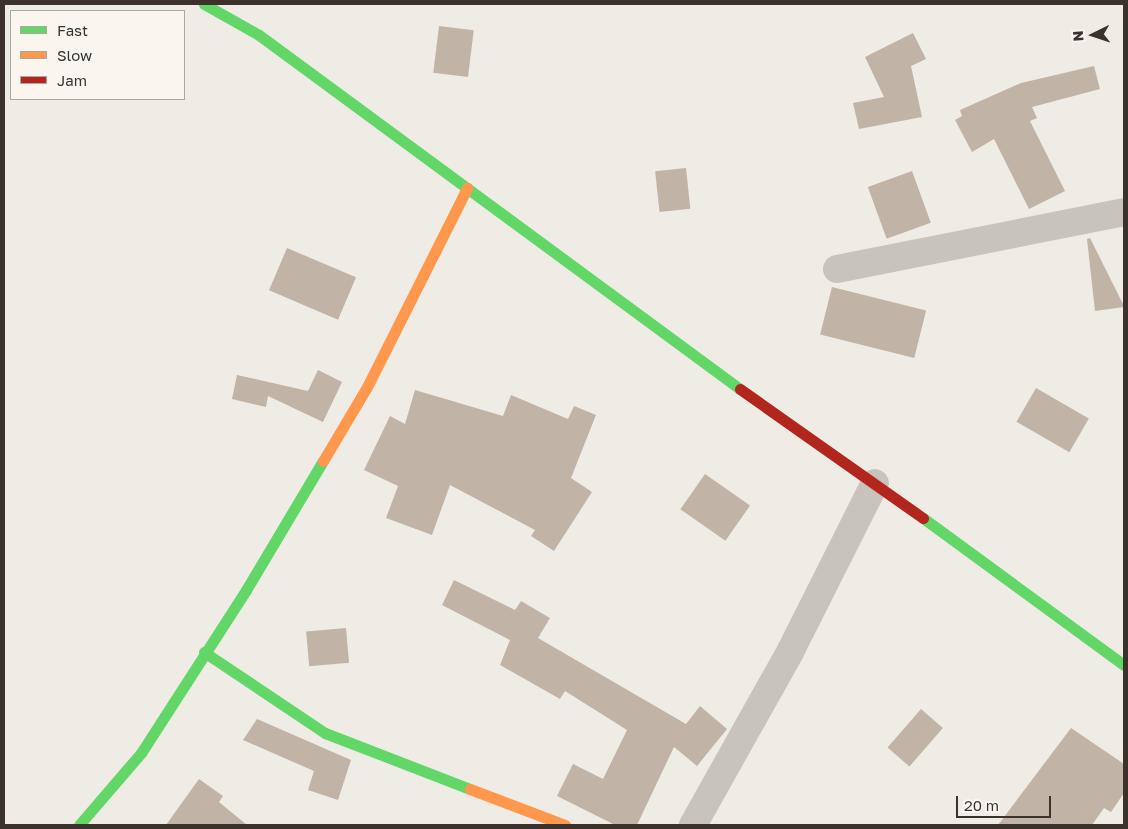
<!DOCTYPE html>
<style>
body{margin:0}
#map{position:relative;width:1128px;height:829px;overflow:hidden;background:#efece5;font-family:"Golos Text",sans-serif}
div>[style]{position:absolute}
.building>*{inset:0;background:#c2b3a7;transform-origin:0 0}
.street>*{height:28px;margin:-14px;padding:0 14px;transform-origin:14px;border-radius:14px;background:#c8c4bd}
.fast>*{height:11px;margin:-5.5px;padding:0 5.5px;transform-origin:5.5px;border-radius:5.5px;background:#63d668}
.slow>*{height:11px;margin:-5.5px;padding:0 5.5px;transform-origin:5.5px;border-radius:5.5px;background:#ff974d}
.jam>*{height:11px;margin:-5.5px;padding:0 5.5px;transform-origin:5.5px;border-radius:5.5px;background:#b3261e}
span{translate:-50% -50%;white-space:nowrap;text-align:center;line-height:1.15;-webkit-text-stroke:4px #faf6ed;paint-order:stroke}
.frame{position:absolute;inset:0;border:5px solid #3a322b;pointer-events:none}
.legend{position:absolute;left:10px;top:10px;width:175px;height:90px;box-sizing:border-box;background:#faf6ed;border:1px solid #ada89f;margin:0;padding:6px 9px;list-style:none;font-size:15px;color:#3a322b}
.legend li{display:flex;align-items:center;gap:10px;height:25px}
.legend b{width:25px;border:1px solid #ada89f}
.north{position:absolute;left:1068px;top:10px;width:50px;height:50px;-webkit-text-stroke:4px #faf6ed;paint-order:stroke;rotate:266deg;font-size:14px;font-weight:700;line-height:20px;text-align:center;color:#3a322b}
.north::after{content:'';display:block;margin:auto;width:18px;height:22px;background:#3a322b;clip-path:polygon(50% 0,100% 100%,50% 72%,0 100%)}
.scale{position:absolute;left:956px;top:796px;width:95px;height:22px;box-sizing:border-box;border:2px solid #3a322b;border-top:0;padding-left:6px;font-size:15px;line-height:18px;white-space:nowrap;color:#3a322b;-webkit-text-stroke:4px #faf6ed;paint-order:stroke}
</style>
<div id="map">
<div class="building">
<div style="left:439px;top:26px;width:35px;height:47px;rotate:7deg"></div>
<div style="clip-path:polygon(913px 33px,926px 59px,911px 66px,922px 117px,859px 129px,853px 103px,884px 97px,865px 57px)"></div>
<div style="clip-path:polygon(1094px 66px,1100px 89px,1032px 107px,1037px 118px,1030px 121px,1065px 191px,1029px 209px,994px 139px,972px 152px,955px 120px,962px 116px,960px 110px,1021px 83px)"></div>
<div style="left:686px;top:168px;width:41px;height:31px;rotate:84deg"></div>
<div style="left:912px;top:171px;width:55px;height:47px;rotate:70deg"></div>
<div style="clip-path:polygon(1090px 238px,1124px 306px,1124px 307px,1095px 311px,1087px 239px)"></div>
<div style="left:287px;top:248px;width:75px;height:46px;rotate:23deg"></div>
<div style="left:832px;top:287px;width:97px;height:49px;rotate:14deg"></div>
<div style="clip-path:polygon(318px 370px,342px 382px,323px 422px,268px 396px,266px 407px,232px 399px,237px 375px,308px 391px)"></div>
<div style="left:1036px;top:388px;width:61px;height:39px;rotate:30deg"></div>
<div style="clip-path:polygon(415px 390px,503px 416px,511px 395px,568px 419px,574px 406px,596px 415px,571px 478px,592px 492px,554px 551px,531px 536px,535px 530px,450px 485px,432px 535px,386px 518px,398px 486px,364px 470px,390px 416px,405px 424px)"></div>
<div style="left:705px;top:474px;width:55px;height:43px;rotate:35deg"></div>
<div style="clip-path:polygon(454px 580px,515px 610px,521px 601px,550px 618px,538px 638px,686px 724px,700px 706px,727px 729px,697px 766px,674px 747px,637px 825px,615px 825px,557px 796px,573px 764px,603px 779px,627px 730px,565px 691px,560px 699px,500px 665px,510px 640px,442px 605px)"></div>
<div style="left:346px;top:628px;width:35px;height:40px;rotate:85deg"></div>
<div style="left:921px;top:709px;width:29px;height:51px;rotate:41deg"></div>
<div style="clip-path:polygon(257px 719px,351px 760px,338px 800px,308px 790px,314px 771px,243px 740px)"></div>
<div style="clip-path:polygon(1071px 728px,1124px 764px,1124px 793px,1111px 812px,1104px 808px,1092px 825px,998px 825px)"></div>
<div style="clip-path:polygon(199px 779px,223px 796px,219px 802px,247px 825px,166px 825px)"></div>
</div>
<div class="street">
<div style="left:837px;top:269px;width:293px;rotate:-11.2deg"></div>
<div style="left:693px;top:825px;width:198px;rotate:-60.7deg"></div>
<div style="left:790px;top:652px;width:189px;rotate:-63.3deg"></div>
</div>
<div class="fast">
<div style="left:204px;top:4px;width:63px;rotate:29.4deg"></div>
<div style="left:259px;top:35px;width:597px;rotate:36.35deg"></div>
<div style="left:923px;top:518px;width:249px;rotate:36.2deg"></div>
<div style="left:204px;top:652px;width:146px;rotate:33.8deg"></div>
<div style="left:325px;top:733px;width:155px;rotate:21.1deg"></div>
<div style="left:79px;top:825px;width:95px;rotate:-49.3deg"></div>
<div style="left:141px;top:753px;width:194px;rotate:-57.2deg"></div>
<div style="left:246px;top:590px;width:150px;rotate:-59.2deg"></div>
</div>
<div class="slow">
<div style="left:323px;top:461px;width:86px;rotate:-59.3deg"></div>
<div style="left:367px;top:387px;width:223px;rotate:-63.3deg"></div>
<div style="left:470px;top:789px;width:102px;rotate:20.8deg"></div>
</div>
<div class="jam">
<div style="left:740px;top:389px;width:224px;rotate:35.2deg"></div>
</div>
<div class="frame"></div>
<ul class="legend">
<li><b style="height:6px;background:#63d668"></b>Fast</li>
<li><b style="height:6px;background:#ff974d"></b>Slow</li>
<li><b style="height:6px;background:#b3261e"></b>Jam</li>
</ul>
<div class="north">N</div>
<div class="scale">20 m</div>
</div>
